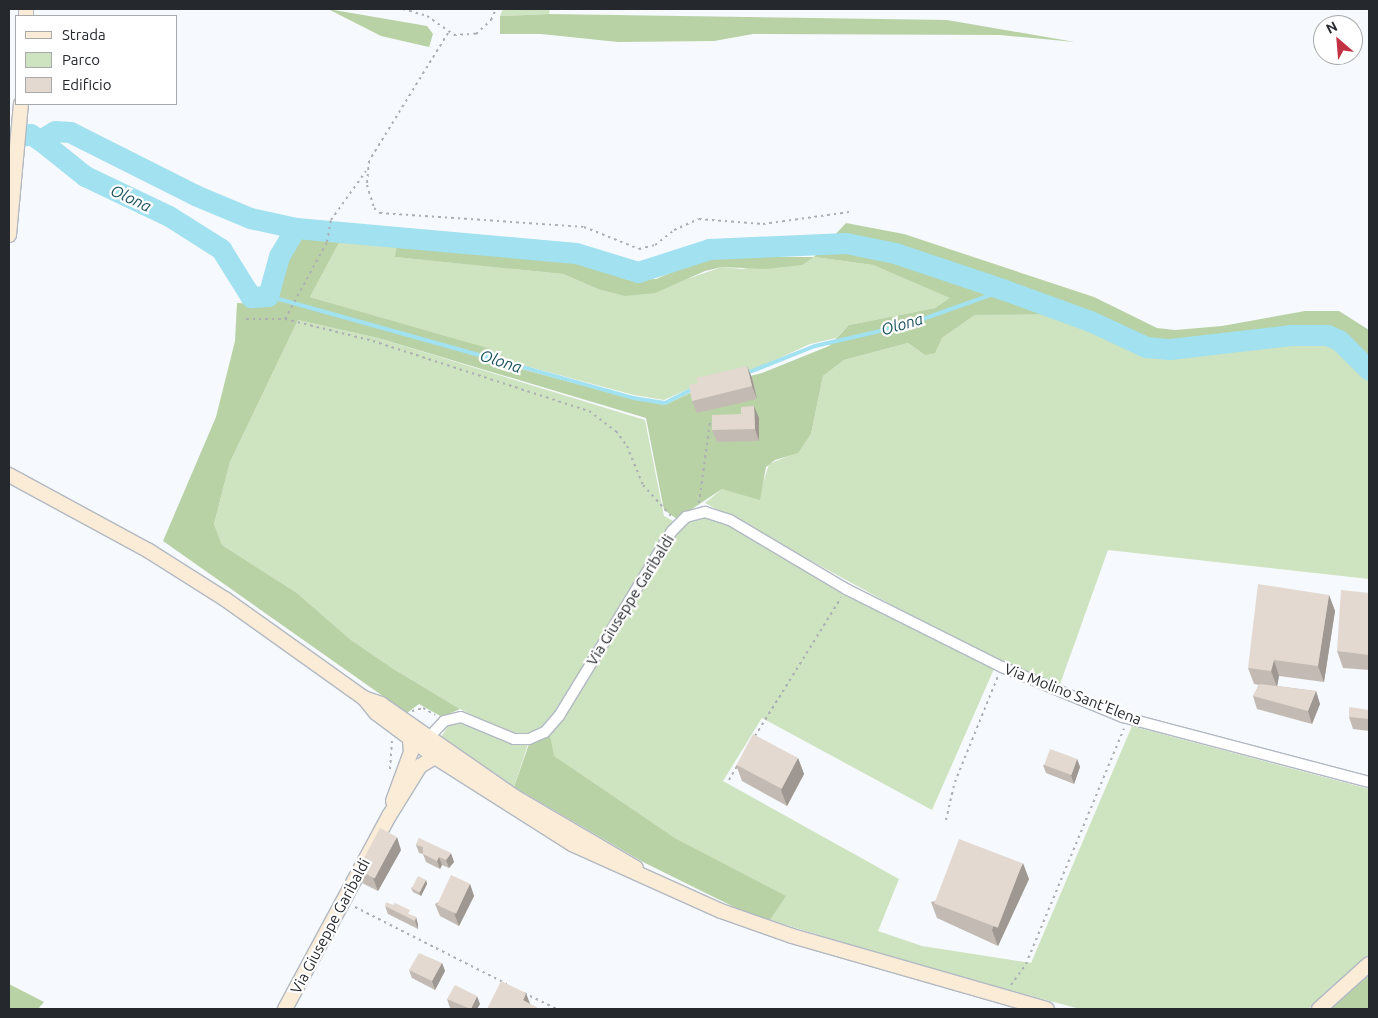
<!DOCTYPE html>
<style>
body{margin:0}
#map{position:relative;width:1378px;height:1018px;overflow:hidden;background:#f6f9fd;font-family:Ubuntu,sans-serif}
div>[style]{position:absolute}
.green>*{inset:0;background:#cee3bf}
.forest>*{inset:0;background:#b8d2a5}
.stream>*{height:4px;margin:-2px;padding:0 2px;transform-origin:2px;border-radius:2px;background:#a1e1f0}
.river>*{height:21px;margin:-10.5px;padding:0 10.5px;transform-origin:10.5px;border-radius:10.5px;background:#a1e1f0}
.path>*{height:2px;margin-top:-1px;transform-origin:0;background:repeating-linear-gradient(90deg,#acafb3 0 2.5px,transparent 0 6.5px)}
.roads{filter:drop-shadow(1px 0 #b2b9c4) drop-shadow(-1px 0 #b2b9c4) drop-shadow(0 1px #b2b9c4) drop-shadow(0 -1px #b2b9c4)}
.street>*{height:10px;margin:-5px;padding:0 5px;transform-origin:5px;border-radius:5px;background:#fff}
.secondary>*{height:14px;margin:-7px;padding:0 7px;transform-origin:7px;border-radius:7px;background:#faecd7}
.wall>*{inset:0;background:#c3bbb3}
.shaded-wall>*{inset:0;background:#9f9892}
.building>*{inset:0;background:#e3d9d0;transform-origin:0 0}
span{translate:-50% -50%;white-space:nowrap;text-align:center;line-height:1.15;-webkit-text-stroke:4.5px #fff;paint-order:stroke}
.street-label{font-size:15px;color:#25282c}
.water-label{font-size:16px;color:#1d535e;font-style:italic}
.frame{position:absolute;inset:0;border:10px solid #25282c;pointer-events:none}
.legend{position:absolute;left:15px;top:15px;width:162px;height:90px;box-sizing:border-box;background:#fff;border:1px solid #a8a9ab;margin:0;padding:6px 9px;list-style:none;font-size:15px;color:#25282c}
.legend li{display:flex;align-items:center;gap:10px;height:25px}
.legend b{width:25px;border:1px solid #a8a9ab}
.north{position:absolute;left:1313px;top:15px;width:50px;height:50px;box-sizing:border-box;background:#fff;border:1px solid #a8a9ab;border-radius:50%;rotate:333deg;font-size:14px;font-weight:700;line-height:20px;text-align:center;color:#25282c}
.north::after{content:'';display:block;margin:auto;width:18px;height:22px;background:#c23244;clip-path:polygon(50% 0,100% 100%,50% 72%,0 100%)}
</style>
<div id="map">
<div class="green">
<div style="clip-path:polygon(503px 9px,550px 9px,549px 14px,500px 16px)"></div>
<div style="clip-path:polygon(340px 241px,397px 244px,396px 257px,563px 274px,598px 289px,681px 281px,722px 267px,742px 269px,814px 257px,873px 265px,951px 298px,935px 308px,849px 325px,836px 338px,810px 344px,758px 368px,697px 385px,664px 400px,634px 395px,492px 357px,481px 352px,490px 349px,310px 297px)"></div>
<div style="clip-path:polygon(1054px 312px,1146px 354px,1171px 357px,1307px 341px,1331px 344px,1344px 354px,1369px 379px,1369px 579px,1108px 550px,1059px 687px,956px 640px,705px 503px,722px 489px,759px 496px,769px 464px,798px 452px,811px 434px,823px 376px,844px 360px,908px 343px,925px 355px,942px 338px,975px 315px)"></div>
<div style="clip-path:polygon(298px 320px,378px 338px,645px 420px,664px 516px,675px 522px,550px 722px,536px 732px,526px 735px,505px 732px,460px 709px,392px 668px,351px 640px,297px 593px,222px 545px,214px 524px,230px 462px)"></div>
<div style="clip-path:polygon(696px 517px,722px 521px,994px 669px,932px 810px,762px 718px,723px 781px,899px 879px,878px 931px,922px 946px,1031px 963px,1132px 726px,1369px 789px,1369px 956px,1365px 964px,1308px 1009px,1080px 1009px,922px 967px,770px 920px,785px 896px,675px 838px,553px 756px,550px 735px,678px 530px)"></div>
<div style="clip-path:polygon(456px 721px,510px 743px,528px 744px,514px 787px,440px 739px,448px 726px)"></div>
</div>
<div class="forest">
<div style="clip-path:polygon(328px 9px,427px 26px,433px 34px,429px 47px,381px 36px)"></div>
<div style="clip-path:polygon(549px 14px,947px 20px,1075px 42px,1000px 35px,753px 34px,714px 41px,618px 42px,541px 34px,500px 34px,500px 16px)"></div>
<div style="clip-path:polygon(846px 223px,904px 234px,1094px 297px,1157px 328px,1175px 330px,1222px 326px,1305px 311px,1339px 311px,1369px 330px,1369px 363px,1343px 336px,1320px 326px,1173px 345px,1138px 340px,1095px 317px,1071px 310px,1044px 314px,975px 315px,942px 338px,935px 353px,925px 355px,908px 343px,844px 360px,823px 376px,811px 434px,798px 453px,775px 460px,766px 467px,760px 500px,722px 489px,677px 519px,664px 510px,646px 418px,378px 338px,298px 320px,230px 462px,214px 524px,222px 545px,297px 593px,351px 640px,392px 668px,460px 709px,442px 717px,419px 704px,407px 713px,163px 541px,216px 417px,235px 341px,237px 303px,266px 304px,275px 292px,281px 264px,299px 232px,340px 241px,310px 297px,491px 349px,477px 354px,492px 361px,633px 399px,665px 405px,698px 389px,762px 373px,829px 346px,849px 325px,935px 308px,950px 298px,873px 265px,814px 257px,802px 265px,766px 269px,722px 267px,705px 271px,655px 293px,625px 296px,598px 289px,563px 274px,395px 257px,397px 244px,576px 263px,628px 280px,656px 279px,709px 257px,814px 257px)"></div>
<div style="clip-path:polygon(550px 735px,554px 756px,675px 838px,786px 896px,770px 920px,738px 909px,643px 862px,514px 787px,529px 744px)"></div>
<div style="clip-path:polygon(1369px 971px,1369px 1009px,1328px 1009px)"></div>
<div style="clip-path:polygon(9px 984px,44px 1002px,38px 1009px,9px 1009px)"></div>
</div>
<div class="stream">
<div style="left:268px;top:296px;width:379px;rotate:15.6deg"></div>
<div style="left:633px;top:398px;width:32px;rotate:9deg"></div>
<div style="left:665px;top:403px;width:31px;rotate:-27deg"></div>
<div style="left:747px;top:373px;width:73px;rotate:-21.7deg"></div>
<div style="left:815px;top:346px;width:93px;rotate:-13deg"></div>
<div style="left:906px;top:325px;width:105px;rotate:-19.5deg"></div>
</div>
<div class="river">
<div style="left:9px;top:139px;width:22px;rotate:-13deg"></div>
<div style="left:30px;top:134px;width:12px;rotate:31deg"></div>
<div style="left:40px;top:140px;width:17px;rotate:-31deg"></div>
<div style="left:55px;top:131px;width:15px;rotate:4deg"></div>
<div style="left:70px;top:132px;width:140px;rotate:26.7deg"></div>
<div style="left:195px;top:195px;width:60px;rotate:22.7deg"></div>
<div style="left:250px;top:218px;width:47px;rotate:12.3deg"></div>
<div style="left:296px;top:228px;width:281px;rotate:5.1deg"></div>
<div style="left:576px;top:253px;width:65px;rotate:17deg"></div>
<div style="left:638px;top:272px;width:75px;rotate:-17.9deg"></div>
<div style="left:709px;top:249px;width:137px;rotate:-2.5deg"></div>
<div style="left:846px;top:243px;width:50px;rotate:11.5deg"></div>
<div style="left:895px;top:253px;width:116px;rotate:18.6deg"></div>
<div style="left:1005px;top:290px;width:90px;rotate:20deg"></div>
<div style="left:1090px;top:321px;width:62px;rotate:24.9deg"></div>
<div style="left:1146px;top:347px;width:24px;rotate:5deg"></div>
<div style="left:1170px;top:349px;width:122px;rotate:-6.6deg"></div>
<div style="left:1291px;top:335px;width:36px"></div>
<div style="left:1327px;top:335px;width:13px;rotate:23deg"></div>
<div style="left:1339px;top:340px;width:42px;rotate:45deg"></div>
<div style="left:40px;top:140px;width:58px;rotate:38.7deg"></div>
<div style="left:85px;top:176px;width:93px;rotate:25.5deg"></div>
<div style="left:169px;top:216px;width:62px;rotate:32.4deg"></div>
<div style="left:221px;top:249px;width:57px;rotate:58deg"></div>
<div style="left:251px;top:297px;width:17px;rotate:-3deg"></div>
<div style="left:268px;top:296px;width:41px;rotate:-74.6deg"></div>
<div style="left:279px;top:256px;width:33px;rotate:-59deg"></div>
</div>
<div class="path">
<div style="left:403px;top:9px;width:25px;rotate:16deg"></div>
<div style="left:427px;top:16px;width:33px;rotate:35deg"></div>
<div style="left:454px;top:35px;width:22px;rotate:-3deg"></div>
<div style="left:476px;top:34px;width:21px;rotate:-43deg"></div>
<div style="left:491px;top:20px;width:12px;rotate:-66deg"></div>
<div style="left:448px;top:33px;width:150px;rotate:121.7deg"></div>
<div style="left:369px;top:161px;width:24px;rotate:95deg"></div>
<div style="left:367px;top:185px;width:24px;rotate:73deg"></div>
<div style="left:374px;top:208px;width:8px;rotate:40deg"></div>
<div style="left:380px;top:213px;width:204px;rotate:3.9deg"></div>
<div style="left:584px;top:227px;width:59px;rotate:21.8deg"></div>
<div style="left:639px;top:249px;width:16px;rotate:-14deg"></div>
<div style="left:655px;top:245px;width:24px;rotate:-38deg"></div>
<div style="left:674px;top:230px;width:27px;rotate:-24deg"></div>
<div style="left:699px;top:219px;width:64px;rotate:4.5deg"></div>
<div style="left:763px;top:224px;width:87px;rotate:-7.9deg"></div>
<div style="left:246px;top:319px;width:39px"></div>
<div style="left:285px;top:319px;width:91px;rotate:14deg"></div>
<div style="left:373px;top:341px;width:227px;rotate:18deg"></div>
<div style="left:589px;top:411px;width:34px;rotate:37deg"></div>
<div style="left:616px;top:431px;width:19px;rotate:54deg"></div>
<div style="left:627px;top:446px;width:42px;rotate:67.7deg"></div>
<div style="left:643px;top:485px;width:43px;rotate:47.8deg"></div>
<div style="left:285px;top:319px;width:88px;rotate:-61.4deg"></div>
<div style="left:327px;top:242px;width:22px;rotate:-80deg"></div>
<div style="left:331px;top:220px;width:60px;rotate:-54.5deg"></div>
<div style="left:699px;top:503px;width:82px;rotate:-82.3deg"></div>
<div style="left:412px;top:711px;width:11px;rotate:-15deg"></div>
<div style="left:423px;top:708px;width:14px;rotate:30deg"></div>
<div style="left:755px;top:736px;width:163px;rotate:-58.1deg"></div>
<div style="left:390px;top:769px;width:29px;rotate:-86deg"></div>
<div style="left:729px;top:780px;width:16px;rotate:-60deg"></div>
<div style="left:946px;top:820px;width:39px;rotate:-77deg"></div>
<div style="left:955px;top:782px;width:114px;rotate:-67.9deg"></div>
<div style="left:355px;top:907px;width:170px;rotate:26.9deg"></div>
<div style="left:1011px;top:985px;width:26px;rotate:-54deg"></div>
<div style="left:1026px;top:964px;width:255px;rotate:-67.4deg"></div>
<div style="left:524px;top:993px;width:37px;rotate:26deg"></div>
</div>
<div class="roads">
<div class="street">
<div style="left:433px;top:733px;width:16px;rotate:-47deg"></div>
<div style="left:444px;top:721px;width:17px;rotate:-13deg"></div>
<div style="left:461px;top:717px;width:57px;rotate:22.5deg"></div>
<div style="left:514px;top:739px;width:15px"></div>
<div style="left:529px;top:739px;width:17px;rotate:-24deg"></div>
<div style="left:545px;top:732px;width:21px;rotate:-49deg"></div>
<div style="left:559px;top:716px;width:217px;rotate:-58.6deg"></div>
<div style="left:672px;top:531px;width:20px;rotate:-45deg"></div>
<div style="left:686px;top:517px;width:20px;rotate:-15deg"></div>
<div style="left:705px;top:512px;width:26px;rotate:18deg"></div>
<div style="left:730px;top:520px;width:135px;rotate:30.7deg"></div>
<div style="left:846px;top:589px;width:174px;rotate:26.6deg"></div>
<div style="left:1002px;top:667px;width:131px;rotate:22.5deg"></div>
<div style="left:1123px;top:717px;width:254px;rotate:14.8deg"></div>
</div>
<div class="secondary">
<div style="left:26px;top:16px;width:7px;rotate:-90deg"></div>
<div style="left:9px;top:235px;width:132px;rotate:-84.8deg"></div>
<div style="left:9px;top:475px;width:159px;rotate:28.5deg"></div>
<div style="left:149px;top:551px;width:90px;rotate:32.3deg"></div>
<div style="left:225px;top:599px;width:171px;rotate:35.5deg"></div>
<div style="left:364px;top:698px;width:19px;rotate:51deg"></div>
<div style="left:376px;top:713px;width:74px;rotate:36.7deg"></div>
<div style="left:435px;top:757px;width:162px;rotate:32.4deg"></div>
<div style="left:572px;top:844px;width:163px;rotate:24.2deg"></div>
<div style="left:721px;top:911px;width:75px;rotate:19.4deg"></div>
<div style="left:792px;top:936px;width:265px;rotate:16deg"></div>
<div style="left:364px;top:698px;width:18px;rotate:19deg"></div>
<div style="left:381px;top:704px;width:163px;rotate:34.8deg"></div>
<div style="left:515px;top:797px;width:140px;rotate:30.4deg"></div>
<div style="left:393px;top:801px;width:52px;rotate:-69.8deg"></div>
<div style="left:411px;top:752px;width:12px;rotate:-95deg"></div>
<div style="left:285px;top:1009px;width:219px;rotate:-61.7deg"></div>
<div style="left:389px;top:816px;width:59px;rotate:-58.2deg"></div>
<div style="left:420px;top:766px;width:17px;rotate:-31deg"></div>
<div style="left:1319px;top:1009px;width:67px;rotate:-42deg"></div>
</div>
</div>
<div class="wall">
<div style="clip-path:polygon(747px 366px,752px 378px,757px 399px,697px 413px,692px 401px,698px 383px)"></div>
<div style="clip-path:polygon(741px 414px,759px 418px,759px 441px,717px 442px,712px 430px)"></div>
<div style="clip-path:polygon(1369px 593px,1369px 670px,1343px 668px,1337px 651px)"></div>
<div style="clip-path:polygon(1329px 595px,1335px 611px,1324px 682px,1279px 676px,1277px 686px,1316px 691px,1320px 704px,1312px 724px,1257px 709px,1253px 696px,1259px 685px,1254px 684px,1248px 668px)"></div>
<div style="clip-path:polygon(1369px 710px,1369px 731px,1353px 729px,1349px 717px)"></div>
<div style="clip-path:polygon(798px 758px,804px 774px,787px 806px,742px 781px,736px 765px)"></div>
<div style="clip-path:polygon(1077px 759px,1080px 767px,1074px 784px,1046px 773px,1043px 765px)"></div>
<div style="clip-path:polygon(419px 838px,454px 862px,449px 868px,442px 865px,440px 869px,426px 862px,423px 854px,419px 853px,416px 845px)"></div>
<div style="clip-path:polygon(401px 850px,378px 891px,362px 883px,358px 870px)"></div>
<div style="clip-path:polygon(1029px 879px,998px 946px,937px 918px,931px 902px)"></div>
<div style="clip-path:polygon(426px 880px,427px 884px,421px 896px,413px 892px,411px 888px)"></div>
<div style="clip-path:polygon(470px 884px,474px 896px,459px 926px,440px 916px,435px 904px)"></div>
<div style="clip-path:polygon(385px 906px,416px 917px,418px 925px,418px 929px,388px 914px)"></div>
<div style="clip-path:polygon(442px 963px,445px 971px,435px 990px,412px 978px,409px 970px)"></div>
<div style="clip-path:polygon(447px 999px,480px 1004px,477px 1009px,454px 1009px,450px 1008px)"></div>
</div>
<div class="shaded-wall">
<div style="clip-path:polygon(747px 366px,752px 378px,757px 399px,752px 386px)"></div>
<div style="clip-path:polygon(754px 406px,759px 418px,759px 441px,755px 429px)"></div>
<div style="clip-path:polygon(1329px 595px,1335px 611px,1324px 682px,1318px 666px)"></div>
<div style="clip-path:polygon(1274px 660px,1279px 676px,1277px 687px,1271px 671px)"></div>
<div style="clip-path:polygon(1316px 691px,1320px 704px,1312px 724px,1308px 711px)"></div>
<div style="clip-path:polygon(798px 758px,804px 774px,787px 806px,781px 790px)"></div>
<div style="clip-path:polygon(1077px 759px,1080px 767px,1074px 784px,1071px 775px)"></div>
<div style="clip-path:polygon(397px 837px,401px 850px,378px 891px,373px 878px)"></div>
<div style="clip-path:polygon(451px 853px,454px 862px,449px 868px,446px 860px)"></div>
<div style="clip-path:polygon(439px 857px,442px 865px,440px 869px,437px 861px)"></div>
<div style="clip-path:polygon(1023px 863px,1029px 879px,998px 946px,992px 930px)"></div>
<div style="clip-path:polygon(426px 880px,427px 884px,421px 896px,419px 892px)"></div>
<div style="clip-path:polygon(470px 884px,474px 896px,459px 926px,454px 913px)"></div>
<div style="clip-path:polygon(416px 917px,418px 925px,418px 929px,415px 921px)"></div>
<div style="clip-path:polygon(442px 963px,445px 971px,435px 990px,432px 981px)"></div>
<div style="clip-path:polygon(526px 993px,532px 1009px,523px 1000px)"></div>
<div style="clip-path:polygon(477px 996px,480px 1004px,477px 1009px,471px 1009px)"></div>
</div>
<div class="building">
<div style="clip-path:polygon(747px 366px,752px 386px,692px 401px,689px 385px,698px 383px,696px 378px)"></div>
<div style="clip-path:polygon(754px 406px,755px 429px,712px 430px,712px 415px,741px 414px,741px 407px)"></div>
<div style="clip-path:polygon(1258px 584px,1329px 595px,1318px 666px,1274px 660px,1271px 671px,1248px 668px)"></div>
<div style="clip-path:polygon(1341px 590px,1369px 593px,1369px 655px,1337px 651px)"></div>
<div style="clip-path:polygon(1260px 684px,1316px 691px,1308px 711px,1253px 696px)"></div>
<div style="clip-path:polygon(1349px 707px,1369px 710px,1369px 719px,1349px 717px)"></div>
<div style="left:753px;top:734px;width:51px;height:35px;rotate:28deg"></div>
<div style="left:1050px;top:749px;width:29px;height:17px;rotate:20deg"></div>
<div style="left:380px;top:828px;width:19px;height:47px;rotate:28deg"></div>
<div style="clip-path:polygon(419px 838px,451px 853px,446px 860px,439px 857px,437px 861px,423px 854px,423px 847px,416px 845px)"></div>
<div style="left:959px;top:839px;width:68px;height:69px;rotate:21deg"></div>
<div style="left:451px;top:875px;width:21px;height:33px;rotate:25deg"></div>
<div style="left:418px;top:876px;width:9px;height:14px;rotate:27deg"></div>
<div style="clip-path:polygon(386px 902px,393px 905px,395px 903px,410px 910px,408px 914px,416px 917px,415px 921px,385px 906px)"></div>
<div style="clip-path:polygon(419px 953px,442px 963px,432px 981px,409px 970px)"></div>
<div style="clip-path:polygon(501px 981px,526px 993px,523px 1000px,540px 1009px,487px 1009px)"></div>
<div style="clip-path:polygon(455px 985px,477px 996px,471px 1009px,447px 999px)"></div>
</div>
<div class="street-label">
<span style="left:630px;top:600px;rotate:-58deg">Via Giuseppe Garibaldi</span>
<span style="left:1073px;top:694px;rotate:21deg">Via Molino Sant'Elena</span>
<span style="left:330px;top:926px;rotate:-62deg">Via Giuseppe Garibaldi</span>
</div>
<div class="water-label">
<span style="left:131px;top:198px;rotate:25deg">Olona</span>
<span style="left:902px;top:324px;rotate:-16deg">Olona</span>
<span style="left:501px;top:361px;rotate:18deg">Olona</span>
</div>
<div class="frame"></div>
<ul class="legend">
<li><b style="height:6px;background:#faecd7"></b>Strada</li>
<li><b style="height:14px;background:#cee3bf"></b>Parco</li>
<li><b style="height:14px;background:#e3d9d0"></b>Edificio</li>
</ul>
<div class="north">N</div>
</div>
